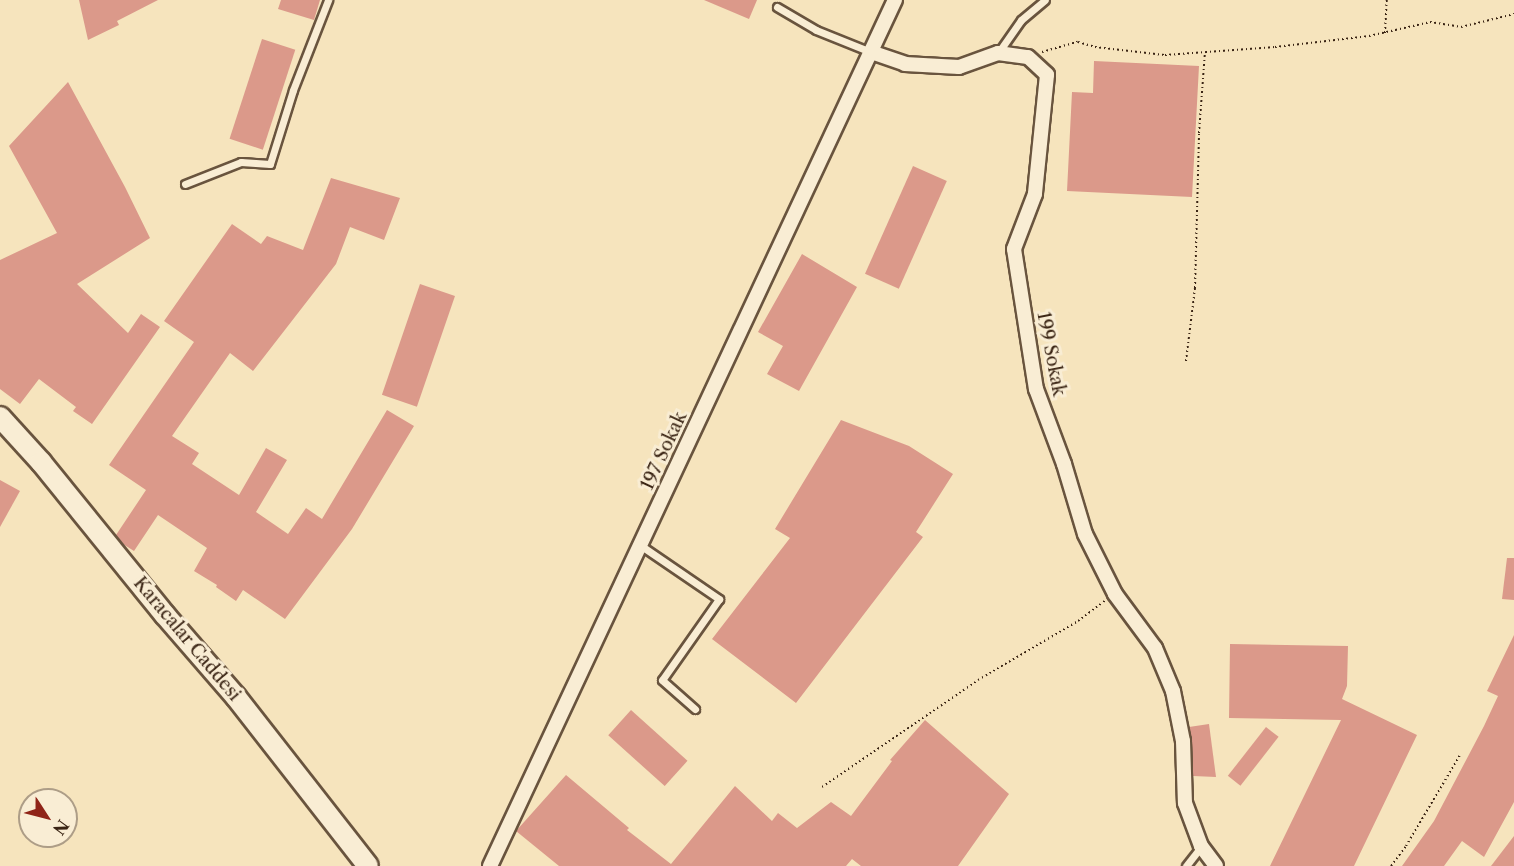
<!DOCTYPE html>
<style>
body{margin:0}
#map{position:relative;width:1514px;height:866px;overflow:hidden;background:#f6e4bd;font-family:"Libre Caslon Text",serif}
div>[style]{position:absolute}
.building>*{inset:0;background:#db998a;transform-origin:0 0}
.path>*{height:2px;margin-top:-1px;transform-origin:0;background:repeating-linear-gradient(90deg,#3a2414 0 1.5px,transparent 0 4.5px)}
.roads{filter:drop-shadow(2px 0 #69543e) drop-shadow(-2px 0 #69543e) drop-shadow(0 2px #69543e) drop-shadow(0 -2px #69543e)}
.lane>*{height:7px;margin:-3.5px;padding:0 3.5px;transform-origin:3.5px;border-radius:3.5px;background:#f9edd4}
.street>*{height:14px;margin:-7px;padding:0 7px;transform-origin:7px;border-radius:7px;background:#f9edd4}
.secondary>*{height:20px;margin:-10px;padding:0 10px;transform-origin:10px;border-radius:10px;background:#f9edd4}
span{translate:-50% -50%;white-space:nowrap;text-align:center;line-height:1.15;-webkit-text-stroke:6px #f9edd4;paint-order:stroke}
.street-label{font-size:18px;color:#3a2414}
.north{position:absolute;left:18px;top:788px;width:60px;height:60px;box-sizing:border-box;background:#f9edd4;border:2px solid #ad9d87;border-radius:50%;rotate:126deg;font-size:16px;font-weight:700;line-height:24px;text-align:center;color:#3a2414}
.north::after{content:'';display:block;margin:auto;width:21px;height:27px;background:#8f2418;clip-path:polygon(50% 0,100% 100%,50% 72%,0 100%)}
</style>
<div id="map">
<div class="building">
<div style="clip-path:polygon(79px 0,158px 0,117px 21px,119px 25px,88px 40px)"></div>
<div style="clip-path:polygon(281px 0,320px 0,314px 20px,278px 9px)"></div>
<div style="clip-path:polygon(704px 0,757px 0,749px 19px)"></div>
<div style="left:262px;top:39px;width:35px;height:105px;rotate:18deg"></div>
<div style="clip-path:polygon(1094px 61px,1199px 66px,1192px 197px,1067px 191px,1072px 92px,1093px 93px)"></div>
<div style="clip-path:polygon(68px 82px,125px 187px,150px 238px,77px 284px,128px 333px,141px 314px,160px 327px,92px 424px,73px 411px,76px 407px,39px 379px,20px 404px,0 389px,0 260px,57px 233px,9px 146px)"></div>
<div style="left:913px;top:166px;width:37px;height:118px;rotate:24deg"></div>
<div style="clip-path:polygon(331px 178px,400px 198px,384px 240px,350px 227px,336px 264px,253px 371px,230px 353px,172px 436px,199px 453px,192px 464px,239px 495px,266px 448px,287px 460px,256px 512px,288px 534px,306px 508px,322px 519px,387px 410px,414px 426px,352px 529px,285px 619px,243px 590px,236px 601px,216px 587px,217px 585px,194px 571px,207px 548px,158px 515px,134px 551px,123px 544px,116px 535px,146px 490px,109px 465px,194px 342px,164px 321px,232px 224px,261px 244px,267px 236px,303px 250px)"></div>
<div style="clip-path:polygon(802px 254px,857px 287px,799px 391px,767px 374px,783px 346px,758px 332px)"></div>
<div style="left:420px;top:284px;width:37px;height:117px;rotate:19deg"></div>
<div style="clip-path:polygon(841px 420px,909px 446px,953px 474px,916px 532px,923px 537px,796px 703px,712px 639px,790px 538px,775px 529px)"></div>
<div style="clip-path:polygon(0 480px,20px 491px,0 527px)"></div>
<div style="clip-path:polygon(1507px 558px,1514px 558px,1514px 600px,1502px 599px)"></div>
<div style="clip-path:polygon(1514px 635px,1514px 802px,1484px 857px,1462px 841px,1444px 866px,1402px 866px,1434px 821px,1484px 726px,1498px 696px,1487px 691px)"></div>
<div style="clip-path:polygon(1230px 644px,1348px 646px,1347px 686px,1342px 699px,1417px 735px,1354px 866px,1270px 866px,1341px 720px,1229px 718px)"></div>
<div style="left:631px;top:710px;width:76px;height:34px;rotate:42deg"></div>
<div style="clip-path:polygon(925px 720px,1009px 794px,958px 866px,861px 866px,852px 859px,846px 866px,559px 866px,516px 831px,566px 775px,629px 828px,627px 830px,671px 864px,735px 786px,772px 821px,778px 813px,797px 828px,831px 802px,851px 816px,892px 761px,890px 760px)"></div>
<div style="clip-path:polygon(1209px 724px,1216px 777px,1193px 776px,1189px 727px)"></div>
<div style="left:1266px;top:727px;width:16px;height:62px;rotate:38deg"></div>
<div style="clip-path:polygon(1514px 836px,1514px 866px,1491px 866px)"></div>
</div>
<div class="path">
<div style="left:1385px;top:33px;width:33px;rotate:-87deg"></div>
<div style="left:1042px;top:52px;width:37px;rotate:-16deg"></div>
<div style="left:1078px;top:42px;width:18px;rotate:16deg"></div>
<div style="left:1095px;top:47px;width:70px;rotate:6.5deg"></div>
<div style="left:1165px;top:55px;width:110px;rotate:-4.2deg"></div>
<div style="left:1275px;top:47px;width:95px;rotate:-6.7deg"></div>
<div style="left:1369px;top:36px;width:63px;rotate:-12.9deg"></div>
<div style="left:1430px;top:22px;width:31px;rotate:9deg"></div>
<div style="left:1461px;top:27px;width:55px;rotate:-13.8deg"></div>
<div style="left:1186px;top:361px;width:74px;rotate:-83deg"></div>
<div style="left:1195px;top:288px;width:155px;rotate:-88.5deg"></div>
<div style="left:1199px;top:133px;width:81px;rotate:-85.8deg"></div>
<div style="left:822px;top:787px;width:189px;rotate:-34.4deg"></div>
<div style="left:978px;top:680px;width:116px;rotate:-30.5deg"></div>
<div style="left:1078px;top:621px;width:34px;rotate:-37deg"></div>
<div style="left:1391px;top:866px;width:25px;rotate:-53deg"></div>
<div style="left:1406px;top:846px;width:106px;rotate:-59.3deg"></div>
</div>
<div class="roads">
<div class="lane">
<div style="left:777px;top:7px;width:45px;rotate:30.5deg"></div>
<div style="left:816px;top:30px;width:59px;rotate:21.8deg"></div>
<div style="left:998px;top:53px;width:40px;rotate:-55.1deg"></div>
<div style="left:1021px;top:20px;width:31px;rotate:-40deg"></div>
<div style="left:185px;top:184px;width:60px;rotate:-21.4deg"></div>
<div style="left:241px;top:162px;width:29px;rotate:4deg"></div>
<div style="left:270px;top:164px;width:77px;rotate:-72.7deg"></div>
<div style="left:293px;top:90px;width:97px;rotate:-68.7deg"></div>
<div style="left:640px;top:545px;width:96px;rotate:34.4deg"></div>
<div style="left:719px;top:599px;width:99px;rotate:125.1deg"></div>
<div style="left:662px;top:680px;width:44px;rotate:41.3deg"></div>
<div style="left:1186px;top:866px;width:24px;rotate:-52deg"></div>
</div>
<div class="street">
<div style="left:871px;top:52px;width:36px;rotate:19deg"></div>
<div style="left:905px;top:64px;width:54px;rotate:3.2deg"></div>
<div style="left:959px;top:67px;width:41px;rotate:-19.7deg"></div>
<div style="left:998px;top:53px;width:30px;rotate:8deg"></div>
<div style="left:1028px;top:57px;width:26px;rotate:43deg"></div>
<div style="left:1047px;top:75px;width:120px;rotate:95.8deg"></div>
<div style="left:1035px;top:194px;width:59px;rotate:110.9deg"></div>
<div style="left:1014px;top:249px;width:142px;rotate:81.1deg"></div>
<div style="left:1036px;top:389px;width:80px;rotate:69.5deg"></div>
<div style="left:1064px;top:464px;width:73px;rotate:73.3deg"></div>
<div style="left:1085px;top:534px;width:67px;rotate:63.4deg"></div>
<div style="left:1115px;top:594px;width:67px;rotate:53.5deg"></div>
<div style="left:1155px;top:648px;width:47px;rotate:67.3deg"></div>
<div style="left:1173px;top:691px;width:51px;rotate:78.7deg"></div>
<div style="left:1183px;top:741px;width:62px;rotate:88.2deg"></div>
<div style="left:1185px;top:803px;width:46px;rotate:69.6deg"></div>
<div style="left:1201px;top:846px;width:25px;rotate:53deg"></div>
<div style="left:490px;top:866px;width:956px;rotate:-64.94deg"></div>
</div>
<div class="secondary">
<div style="left:0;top:417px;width:61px;rotate:47.7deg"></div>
<div style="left:41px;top:462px;width:197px;rotate:51deg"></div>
<div style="left:165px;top:615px;width:108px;rotate:49.1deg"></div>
<div style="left:236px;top:697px;width:214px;rotate:52deg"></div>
</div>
</div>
<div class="street-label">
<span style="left:1051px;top:354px;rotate:79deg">199 Sokak</span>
<span style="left:664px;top:451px;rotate:-65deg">197 Sokak</span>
<span style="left:187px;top:639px;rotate:50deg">Karacalar Caddesi</span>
</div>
<div class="north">N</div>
</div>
